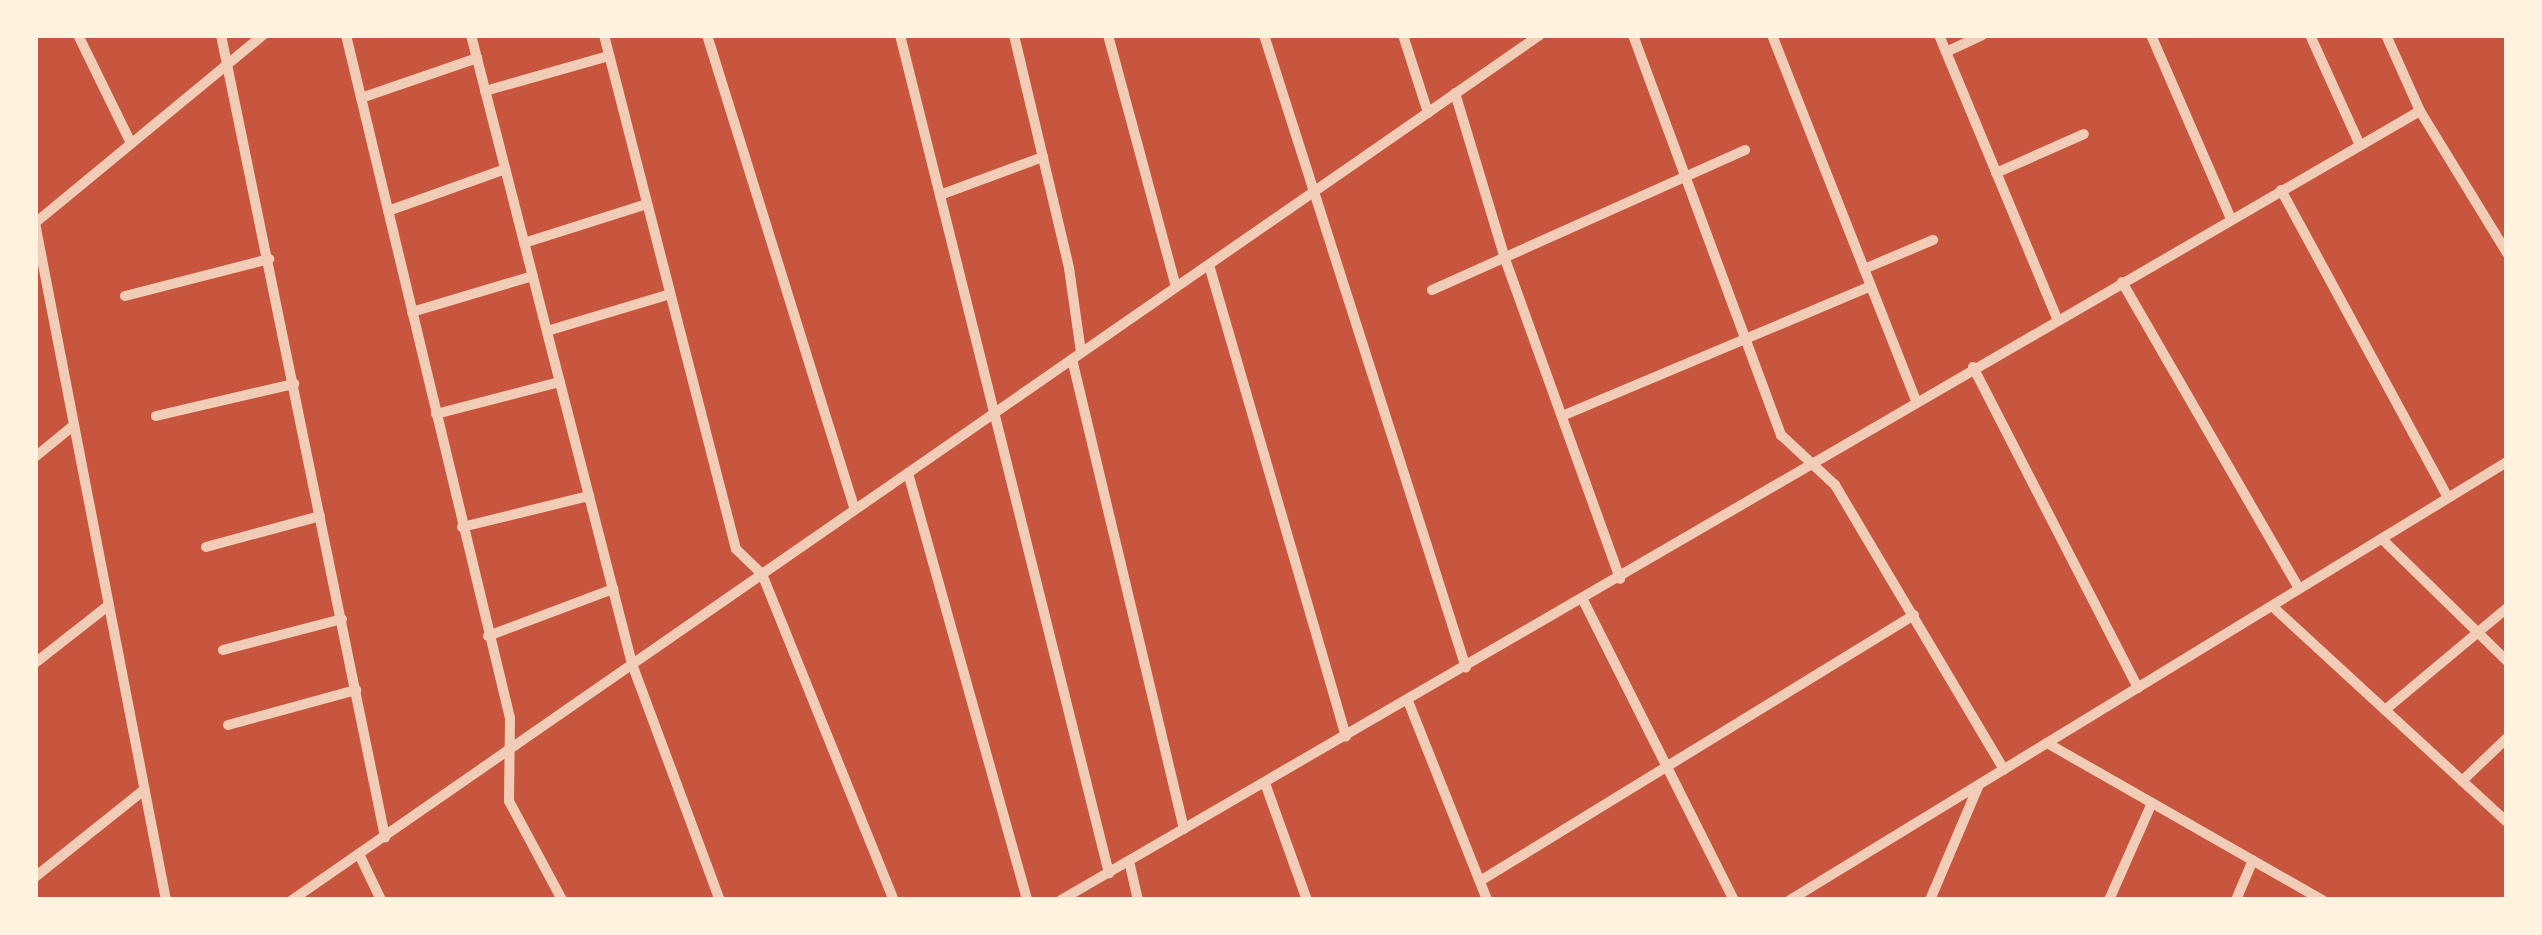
<!DOCTYPE html>
<style>
body{margin:0}
#map{position:relative;width:2542px;height:935px;overflow:hidden;background:#c8553d;font-family:Karla,sans-serif}
div>[style]{position:absolute}
.minor>*{height:10px;margin:-5px;padding:0 5px;transform-origin:5px;border-radius:5px;background:#f1ccb7}
span{translate:-50% -50%;white-space:nowrap;text-align:center;line-height:1.15;-webkit-text-stroke:10px #fff3e0;paint-order:stroke}
.frame{position:absolute;inset:0;border:38px solid #fff3e0;pointer-events:none}
</style>
<div id="map">
<div class="minor">
<div style="left:78px;top:35px;width:120px;rotate:63.9deg"></div>
<div style="left:221px;top:35px;width:819px;rotate:78.44deg"></div>
<div style="left:346px;top:35px;width:702px;rotate:76.5deg"></div>
<div style="left:510px;top:718px;width:83px;rotate:90.7deg"></div>
<div style="left:509px;top:801px;width:112px;rotate:61.8deg"></div>
<div style="left:471px;top:35px;width:649px;rotate:75.64deg"></div>
<div style="left:632px;top:664px;width:252px;rotate:69.6deg"></div>
<div style="left:604px;top:35px;width:531px;rotate:75.6deg"></div>
<div style="left:736px;top:549px;width:36px;rotate:44deg"></div>
<div style="left:762px;top:574px;width:352px;rotate:68deg"></div>
<div style="left:707px;top:35px;width:497px;rotate:72.7deg"></div>
<div style="left:900px;top:35px;width:864px;rotate:76deg"></div>
<div style="left:1014px;top:35px;width:239px;rotate:76.7deg"></div>
<div style="left:1069px;top:268px;width:85px;rotate:81.9deg"></div>
<div style="left:1108px;top:35px;width:261px;rotate:74.9deg"></div>
<div style="left:1264px;top:35px;width:664px;rotate:72.3deg"></div>
<div style="left:1403px;top:35px;width:82px;rotate:72.2deg"></div>
<div style="left:1633px;top:35px;width:427px;rotate:69.7deg"></div>
<div style="left:1781px;top:435px;width:74px;rotate:42.8deg"></div>
<div style="left:1835px;top:485px;width:331px;rotate:59.3deg"></div>
<div style="left:1772px;top:35px;width:392px;rotate:68.5deg"></div>
<div style="left:1939px;top:35px;width:307px;rotate:67.4deg"></div>
<div style="left:2151px;top:35px;width:201px;rotate:66.5deg"></div>
<div style="left:2310px;top:35px;width:121px;rotate:65.6deg"></div>
<div style="left:2386px;top:35px;width:83px;rotate:65.9deg"></div>
<div style="left:2420px;top:111px;width:167px;rotate:58.5deg"></div>
<div style="left:1946px;top:52px;width:40px;rotate:-25deg"></div>
<div style="left:485px;top:91px;width:129px;rotate:-15.8deg"></div>
<div style="left:1455px;top:93px;width:173px;rotate:73.2deg"></div>
<div style="left:1505px;top:259px;width:340px;rotate:70.2deg"></div>
<div style="left:361px;top:98px;width:123px;rotate:-19deg"></div>
<div style="left:1996px;top:173px;width:96px;rotate:-23.9deg"></div>
<div style="left:2281px;top:190px;width:350px;rotate:61.5deg"></div>
<div style="left:940px;top:195px;width:110px;rotate:-20.3deg"></div>
<div style="left:388px;top:211px;width:124px;rotate:-19.7deg"></div>
<div style="left:35px;top:223px;width:690px;rotate:79.05deg"></div>
<div style="left:35px;top:223px;width:296px;rotate:-39.5deg"></div>
<div style="left:524px;top:243px;width:129px;rotate:-17.6deg"></div>
<div style="left:1209px;top:265px;width:491px;rotate:73.8deg"></div>
<div style="left:1864px;top:269px;width:75px;rotate:-22.8deg"></div>
<div style="left:2122px;top:282px;width:354px;rotate:60deg"></div>
<div style="left:1432px;top:290px;width:343px;rotate:-24.1deg"></div>
<div style="left:125px;top:296px;width:149px;rotate:-14.4deg"></div>
<div style="left:412px;top:312px;width:126px;rotate:-16.6deg"></div>
<div style="left:547px;top:331px;width:128px;rotate:-16.7deg"></div>
<div style="left:1072px;top:359px;width:483px;rotate:76.6deg"></div>
<div style="left:1973px;top:367px;width:361px;rotate:62.8deg"></div>
<div style="left:436px;top:414px;width:128px;rotate:-14.5deg"></div>
<div style="left:156px;top:416px;width:142px;rotate:-13.1deg"></div>
<div style="left:1562px;top:416px;width:335px;rotate:-22.8deg"></div>
<div style="left:35px;top:457px;width:50px;rotate:-39.4deg"></div>
<div style="left:908px;top:473px;width:443px;rotate:74.4deg"></div>
<div style="left:462px;top:527px;width:131px;rotate:-13.7deg"></div>
<div style="left:2382px;top:539px;width:175px;rotate:44.3deg"></div>
<div style="left:206px;top:547px;width:118px;rotate:-15.2deg"></div>
<div style="left:1583px;top:600px;width:336px;rotate:63.3deg"></div>
<div style="left:2272px;top:606px;width:319px;rotate:42.6deg"></div>
<div style="left:488px;top:636px;width:134px;rotate:-20.6deg"></div>
<div style="left:223px;top:650px;width:123px;rotate:-14.6deg"></div>
<div style="left:35px;top:663px;width:94px;rotate:-38.1deg"></div>
<div style="left:1408px;top:701px;width:214px;rotate:68.3deg"></div>
<div style="left:2385px;top:710px;width:159px;rotate:-39.9deg"></div>
<div style="left:228px;top:725px;width:133px;rotate:-15.3deg"></div>
<div style="left:2047px;top:743px;width:317px;rotate:29.7deg"></div>
<div style="left:2462px;top:781px;width:62px;rotate:-43.7deg"></div>
<div style="left:1265px;top:783px;width:124px;rotate:70.3deg"></div>
<div style="left:359px;top:854px;width:51px;rotate:64.4deg"></div>
<div style="left:1129px;top:861px;width:40px;rotate:77deg"></div>
<div style="left:35px;top:877px;width:139px;rotate:-38.6deg"></div>
<div style="left:1480px;top:881px;width:509px;rotate:-31.5deg"></div>
<div style="left:292px;top:900px;width:1518px;rotate:-34.73deg"></div>
<div style="left:1061px;top:900px;width:1571px;rotate:-30.14deg"></div>
<div style="left:1790px;top:900px;width:840px;rotate:-31.42deg"></div>
<div style="left:1930px;top:900px;width:123px;rotate:-67deg"></div>
<div style="left:2109px;top:900px;width:106px;rotate:-66.1deg"></div>
<div style="left:2236px;top:900px;width:43px;rotate:-67deg"></div>
</div>
<div class="frame"></div>
</div>
